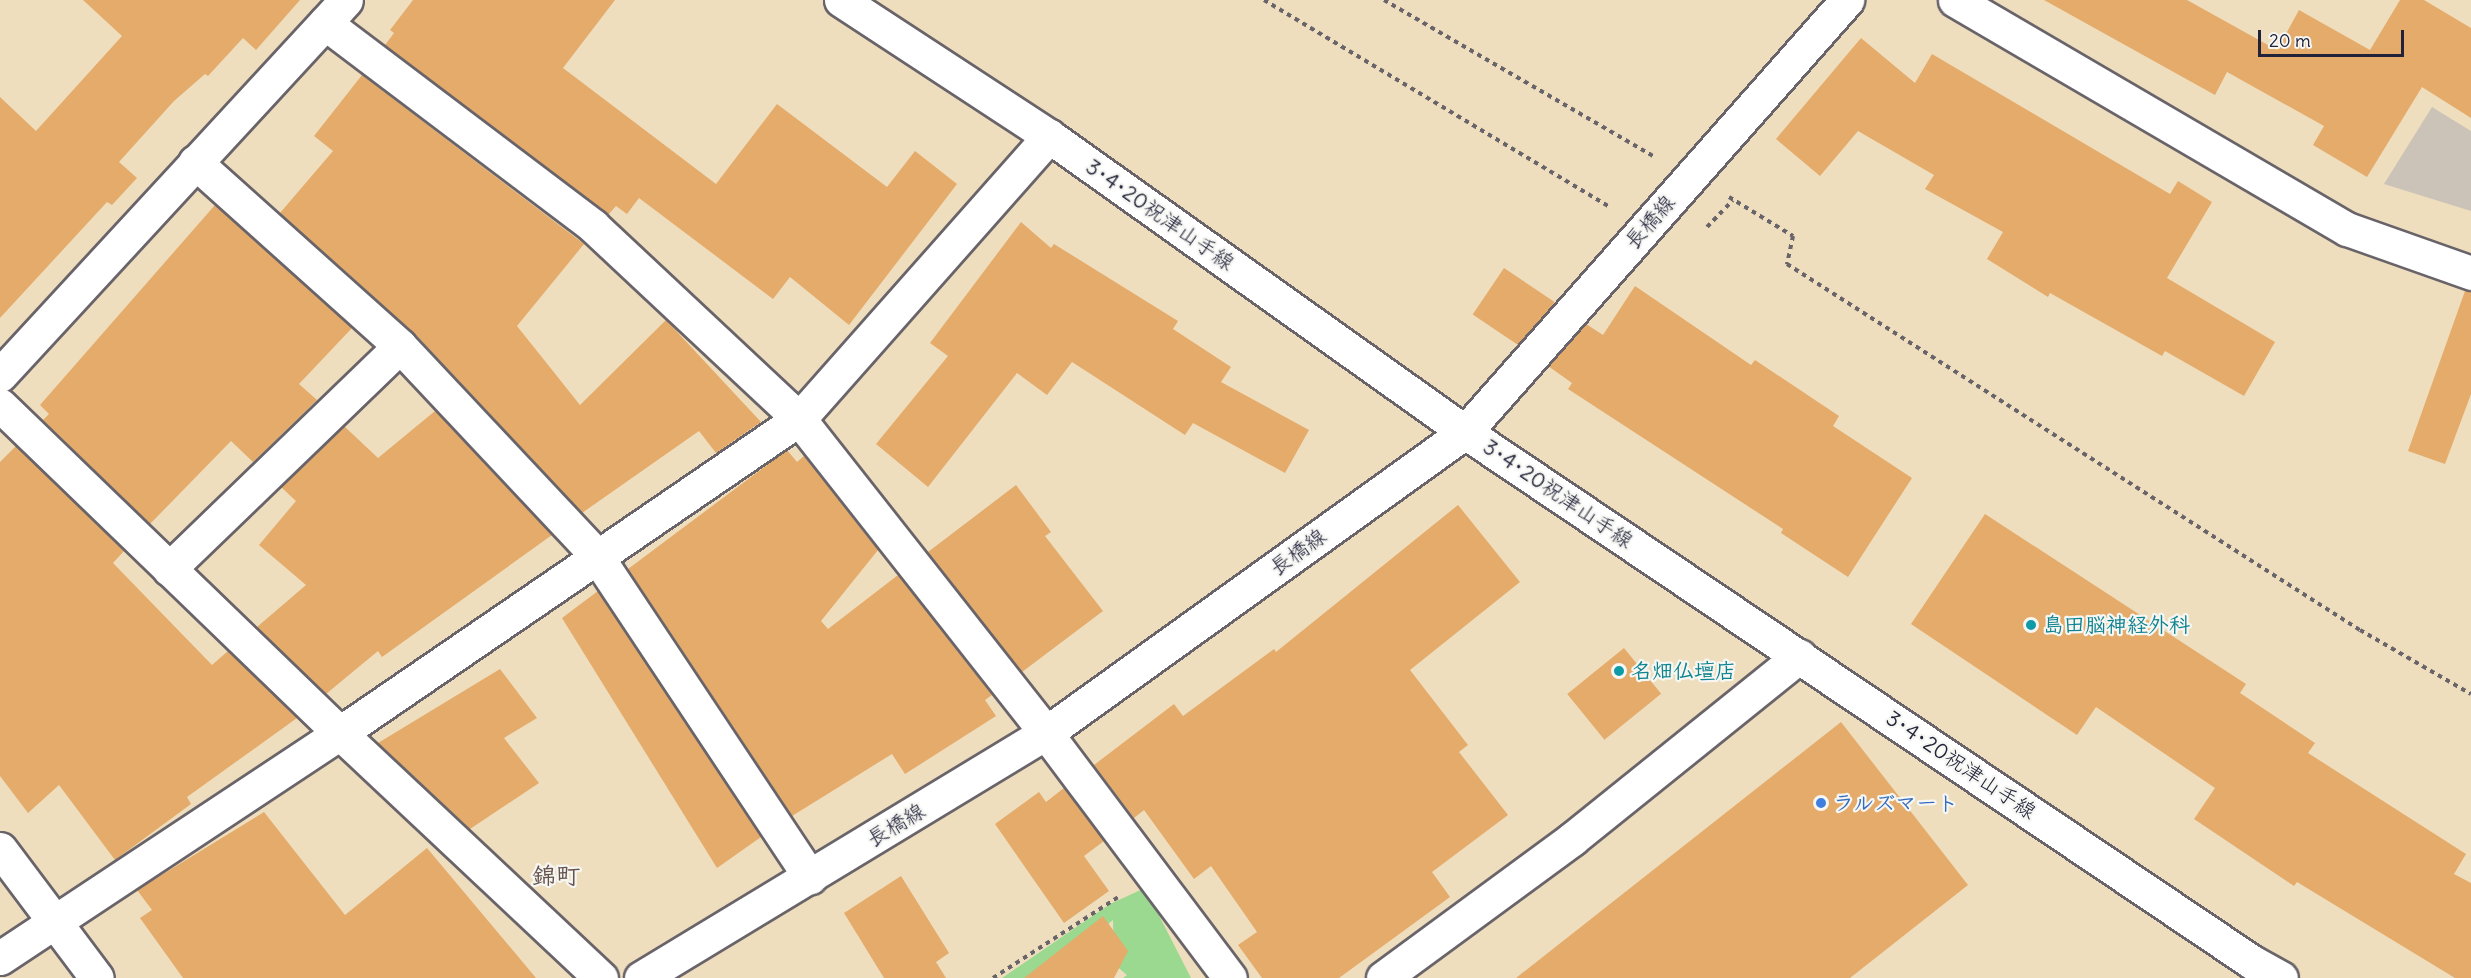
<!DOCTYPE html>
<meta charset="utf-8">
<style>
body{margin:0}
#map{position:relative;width:2471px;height:978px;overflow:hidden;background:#eedebe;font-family:Delius,"Klee One",sans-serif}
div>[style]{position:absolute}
.industrial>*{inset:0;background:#cbc3b8}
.green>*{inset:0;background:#9ad98f}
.building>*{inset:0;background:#e4ab6b;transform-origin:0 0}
.path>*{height:4px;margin-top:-2px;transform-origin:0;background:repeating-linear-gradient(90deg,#696469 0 4.5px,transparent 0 9px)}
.roads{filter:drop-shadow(2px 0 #696469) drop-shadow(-2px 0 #696469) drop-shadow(0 2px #696469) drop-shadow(0 -2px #696469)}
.minor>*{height:33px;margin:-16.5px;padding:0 16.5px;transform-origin:16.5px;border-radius:16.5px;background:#fff}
.major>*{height:33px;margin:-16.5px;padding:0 16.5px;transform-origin:16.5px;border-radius:16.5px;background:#fff}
.dots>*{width:16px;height:16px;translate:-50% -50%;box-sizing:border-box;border:3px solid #f6f6f2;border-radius:50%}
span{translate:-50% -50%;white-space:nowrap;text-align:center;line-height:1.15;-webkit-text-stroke:4.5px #f6f6f2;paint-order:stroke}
.street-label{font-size:21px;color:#22223b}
.culture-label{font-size:21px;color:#0d838f;font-weight:700}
.left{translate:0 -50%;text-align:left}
.shop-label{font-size:21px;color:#366cbe;font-weight:700}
.quarter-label{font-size:24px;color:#66524c;font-weight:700}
.scale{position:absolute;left:2258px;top:30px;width:146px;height:27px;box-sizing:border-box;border:3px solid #22223b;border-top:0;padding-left:8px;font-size:18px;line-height:21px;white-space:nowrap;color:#22223b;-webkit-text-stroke:4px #f6f6f2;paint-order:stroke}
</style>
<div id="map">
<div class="industrial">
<div style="clip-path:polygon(2432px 107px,2471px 131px,2471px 211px,2384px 184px)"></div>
</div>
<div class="green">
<div style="clip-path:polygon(1145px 888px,1191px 978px,1123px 978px,1127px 975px,1114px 964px,1113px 920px,1043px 978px,1002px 978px,1110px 904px)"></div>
</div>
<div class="building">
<div style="clip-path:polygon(83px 0,300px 0,256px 50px,243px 38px,208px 76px,205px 74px,174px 101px,119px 162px,137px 178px,112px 205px,107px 202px,0 318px,0 97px,36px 131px,122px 36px)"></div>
<div style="clip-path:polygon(413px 0,615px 0,563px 68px,716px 184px,777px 104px,887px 187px,915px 151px,957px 184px,849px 325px,790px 277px,773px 299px,639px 198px,627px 214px,616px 206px,608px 215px,385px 45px,394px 33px,390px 30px)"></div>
<div style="clip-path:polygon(2044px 0,2187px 0,2277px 50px,2299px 10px,2370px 50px,2400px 0,2424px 0,2471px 28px,2471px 118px,2422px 87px,2367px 177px,2313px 145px,2324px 126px,2227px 72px,2215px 95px)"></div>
<div style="clip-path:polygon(1861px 38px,1915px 83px,1932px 54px,2170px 194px,2178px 181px,2212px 202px,2167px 278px,2275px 342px,2244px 396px,2165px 351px,2162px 356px,2050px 293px,2048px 297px,1987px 259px,2003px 232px,1925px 189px,1934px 175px,1858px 131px,1820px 176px,1776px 139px)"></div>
<div style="clip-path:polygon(362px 75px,584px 244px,517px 326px,580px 405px,666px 320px,761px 422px,716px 453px,699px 431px,582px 513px,414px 333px,280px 213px,333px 151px,314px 136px)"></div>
<div style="clip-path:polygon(215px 205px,352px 328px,299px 384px,317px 400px,253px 462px,231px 441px,150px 524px,43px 420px,49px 414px,40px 405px)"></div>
<div style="clip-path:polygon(1021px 222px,1051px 248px,1054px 244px,1178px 321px,1173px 329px,1231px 367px,1221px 382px,1309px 430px,1285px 473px,1193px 423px,1185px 435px,1072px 362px,1047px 395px,1017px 373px,928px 487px,876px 444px,948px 356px,930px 343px)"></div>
<div style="left:1504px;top:268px;width:61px;height:56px;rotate:34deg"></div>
<div style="clip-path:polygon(1635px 286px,1751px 365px,1755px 360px,1839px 416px,1833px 426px,1912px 478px,1848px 577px,1781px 533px,1783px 529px,1568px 389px,1572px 383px,1548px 366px,1586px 324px,1603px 335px)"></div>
<div style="clip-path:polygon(2465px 291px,2471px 291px,2471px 394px,2445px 464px,2408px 451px)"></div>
<div style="clip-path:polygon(435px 411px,552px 535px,382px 657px,378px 651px,326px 694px,257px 627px,306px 585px,259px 545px,296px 501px,281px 487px,344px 426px,378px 458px)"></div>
<div style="clip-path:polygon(16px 446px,124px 551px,113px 563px,212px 665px,228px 651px,297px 718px,187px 797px,191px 804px,115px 860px,59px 785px,28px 813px,0 776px,0 462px)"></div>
<div style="clip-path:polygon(787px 450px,797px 462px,804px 456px,878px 550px,821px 621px,828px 629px,898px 575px,992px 695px,985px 700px,996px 716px,905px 774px,892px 754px,792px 816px,628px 569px)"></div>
<div style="clip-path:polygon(1016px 485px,1051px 532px,1045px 536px,1103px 611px,1022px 672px,928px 552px)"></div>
<div style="clip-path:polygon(1458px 505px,1520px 582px,1410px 670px,1468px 745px,1459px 752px,1508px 815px,1432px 872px,1450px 897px,1339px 978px,1262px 978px,1238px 945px,1257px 932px,1211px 866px,1194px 879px,1144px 810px,1134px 818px,1094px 765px,1174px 704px,1183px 716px,1274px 649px,1276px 652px)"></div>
<div style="clip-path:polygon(1985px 514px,2246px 684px,2240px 693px,2315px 743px,2308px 753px,2466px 854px,2454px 874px,2471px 883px,2471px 978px,2455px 978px,2297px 882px,2294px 886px,2194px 819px,2215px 788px,2096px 707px,2077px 735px,1911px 624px)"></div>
<div style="clip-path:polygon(598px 591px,761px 837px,717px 868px,562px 618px)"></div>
<div style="left:1624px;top:648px;width:59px;height:73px;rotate:51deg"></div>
<div style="clip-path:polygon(500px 669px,537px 718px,504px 738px,539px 783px,470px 829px,378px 743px)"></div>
<div style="clip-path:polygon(1841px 722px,1968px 885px,1850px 978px,1516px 978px)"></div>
<div style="clip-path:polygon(1064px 788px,1104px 841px,1084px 856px,1109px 891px,1064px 923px,995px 824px,1039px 792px,1046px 802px)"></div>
<div style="clip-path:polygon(264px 812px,345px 915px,427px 848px,536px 978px,183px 978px,140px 918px,152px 910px,137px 890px)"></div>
<div style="clip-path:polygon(901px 876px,949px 953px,936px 962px,946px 978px,884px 978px,844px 913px)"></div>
<div style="clip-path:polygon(1103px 916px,1128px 951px,1114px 978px,1024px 978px)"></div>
</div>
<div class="path">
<div style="left:1264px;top:0;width:401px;rotate:30.9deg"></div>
<div style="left:1384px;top:0;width:311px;rotate:30.1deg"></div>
<div style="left:1729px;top:197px;width:75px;rotate:31.4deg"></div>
<div style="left:1793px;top:236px;width:29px;rotate:102deg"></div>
<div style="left:1787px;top:264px;width:680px;rotate:32.57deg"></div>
<div style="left:2360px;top:630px;width:128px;rotate:30deg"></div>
<div style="left:1707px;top:227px;width:37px;rotate:-46deg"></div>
<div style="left:993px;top:978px;width:149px;rotate:-32.9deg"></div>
</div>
<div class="roads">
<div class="minor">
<div style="left:1955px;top:0;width:454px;rotate:30.3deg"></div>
<div style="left:2347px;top:229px;width:132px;rotate:19.5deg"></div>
<div style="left:325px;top:23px;width:336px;rotate:37.1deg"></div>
<div style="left:593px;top:226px;width:282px;rotate:43.1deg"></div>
<div style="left:799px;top:419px;width:400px;rotate:51.8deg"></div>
<div style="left:1046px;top:733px;width:306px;rotate:53.1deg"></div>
<div style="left:195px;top:162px;width:275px;rotate:41.9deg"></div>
<div style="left:400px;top:346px;width:287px;rotate:46.8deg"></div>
<div style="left:596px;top:555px;width:387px;rotate:56.4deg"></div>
<div style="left:0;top:375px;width:510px;rotate:-47.3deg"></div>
<div style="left:0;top:405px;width:472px;rotate:44deg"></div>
<div style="left:340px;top:733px;width:358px;rotate:43.2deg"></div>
<div style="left:169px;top:569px;width:321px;rotate:-44deg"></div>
<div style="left:0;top:849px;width:161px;rotate:53.1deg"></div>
<div style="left:0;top:958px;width:408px;rotate:-33.5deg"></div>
<div style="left:340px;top:733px;width:556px;rotate:-34.38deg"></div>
<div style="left:799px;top:419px;width:378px;rotate:-48.5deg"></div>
<div style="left:641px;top:978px;width:473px;rotate:-31.2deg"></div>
<div style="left:1046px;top:733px;width:516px;rotate:-35.69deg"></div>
<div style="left:1465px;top:432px;width:577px;rotate:-48.51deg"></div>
<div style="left:1383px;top:978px;width:235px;rotate:-36.3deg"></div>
<div style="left:1572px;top:839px;width:292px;rotate:-38.8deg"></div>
</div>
<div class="major">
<div style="left:841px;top:0;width:249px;rotate:33.2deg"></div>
<div style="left:1049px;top:136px;width:511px;rotate:35.43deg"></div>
<div style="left:1465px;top:432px;width:949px;rotate:33.96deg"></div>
<div style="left:2252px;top:962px;width:33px;rotate:29deg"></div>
</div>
</div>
<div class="dots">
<div style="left:2031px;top:625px;background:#0f9aa8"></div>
<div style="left:1619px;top:671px;background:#0f9aa8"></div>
<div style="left:1821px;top:803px;background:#3f7fe0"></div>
</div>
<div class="street-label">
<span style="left:1160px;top:215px;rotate:35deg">3･4･20祝津山手線</span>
<span style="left:1650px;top:222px;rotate:-49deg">長橋線</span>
<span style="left:1558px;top:494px;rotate:34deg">3･4･20祝津山手線</span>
<span style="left:1298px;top:552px;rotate:-36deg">長橋線</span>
<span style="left:1961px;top:765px;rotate:34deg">3･4･20祝津山手線</span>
<span style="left:896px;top:825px;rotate:-31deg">長橋線</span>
</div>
<div class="culture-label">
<span class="left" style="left:2043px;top:625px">島田脳神経外科</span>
<span class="left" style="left:1631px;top:671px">名畑仏壇店</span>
</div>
<div class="shop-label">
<span class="left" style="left:1833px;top:803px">ラルズマート</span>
</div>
<div class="quarter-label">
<span style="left:556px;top:876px">錦町</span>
</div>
<div class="scale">20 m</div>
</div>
